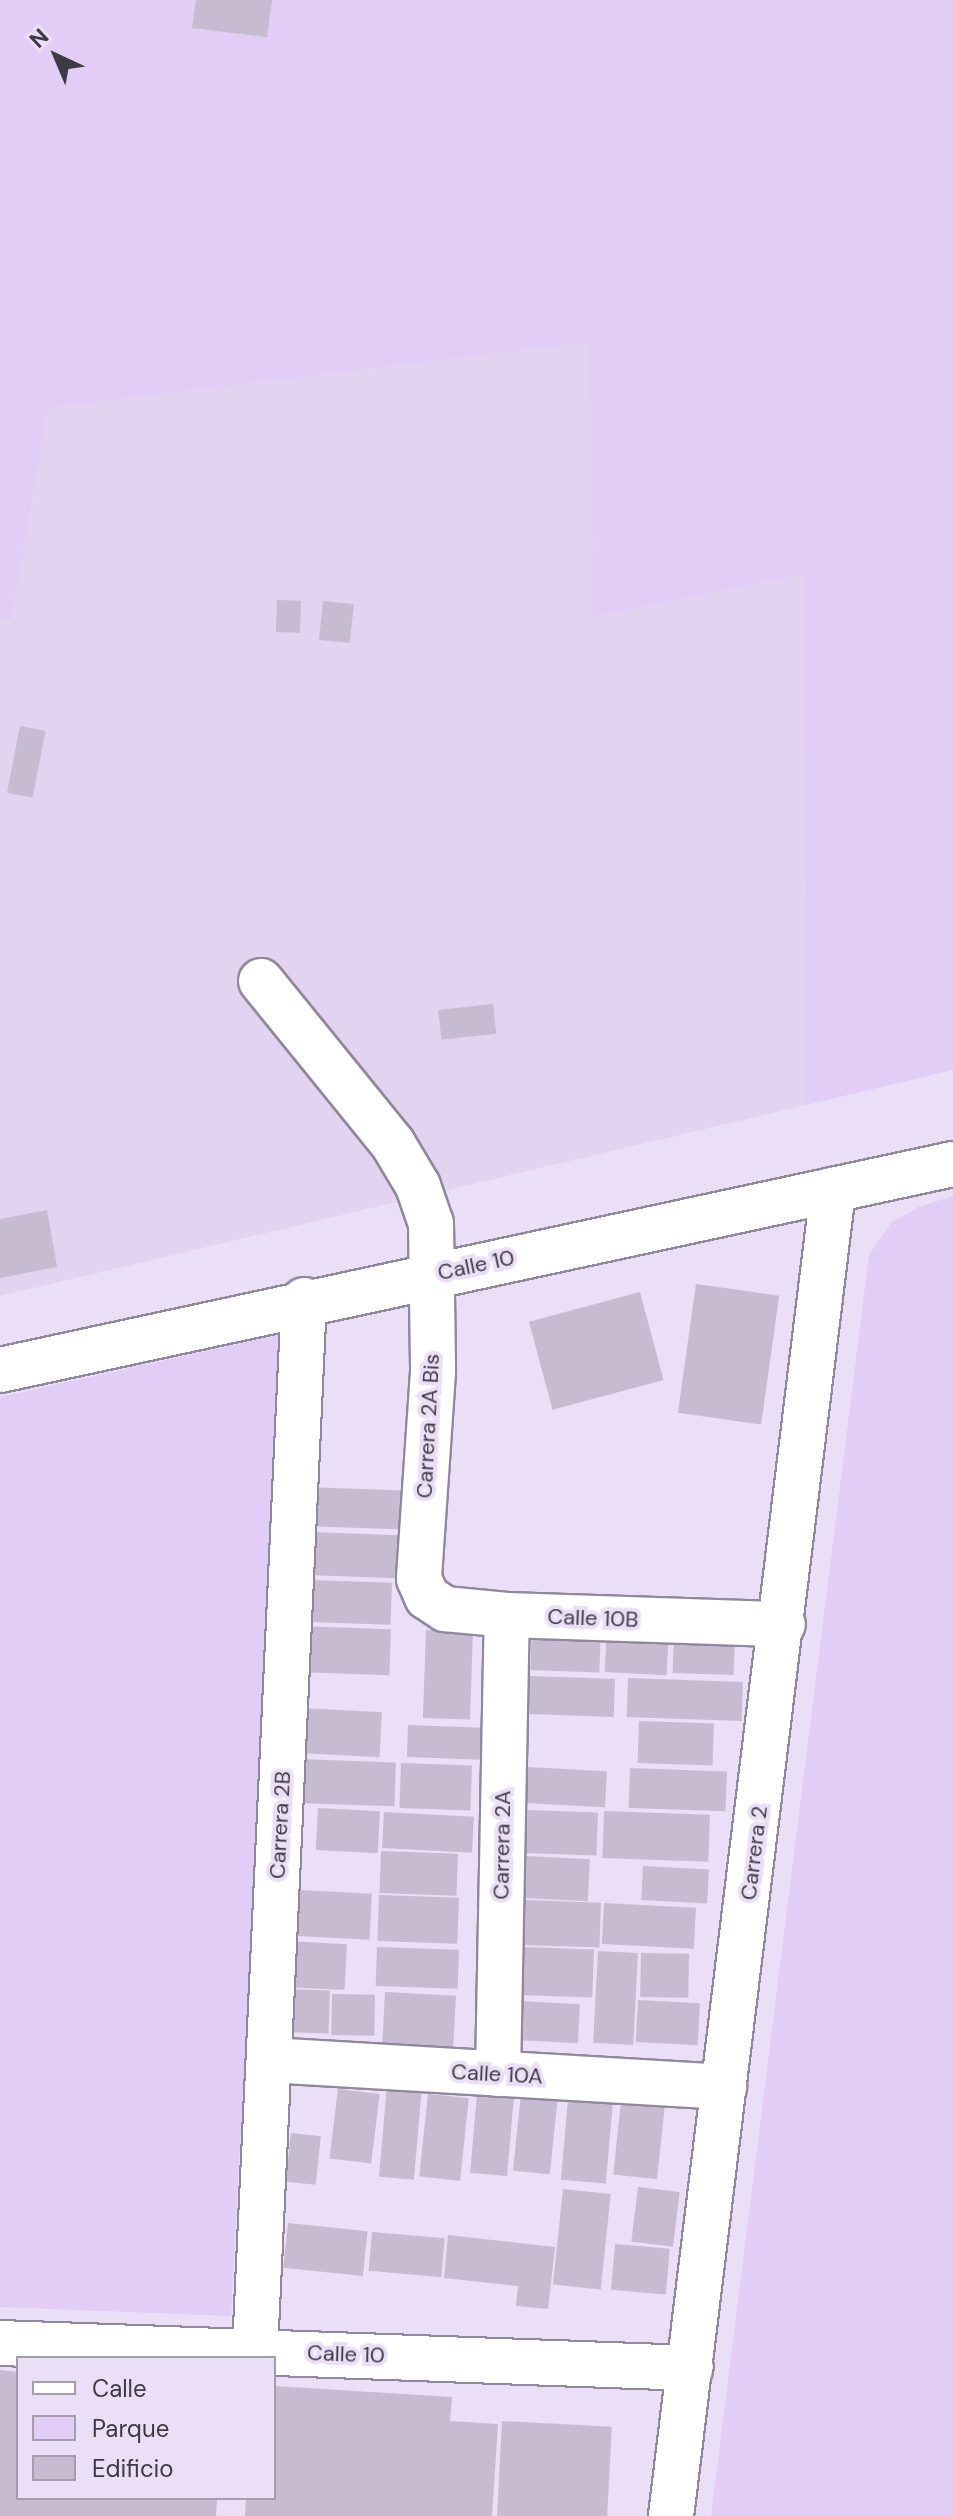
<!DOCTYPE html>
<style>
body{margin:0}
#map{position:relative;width:953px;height:2516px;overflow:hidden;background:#eadff6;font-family:"DM Sans",sans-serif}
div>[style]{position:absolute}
.built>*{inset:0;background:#e2d3f0}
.green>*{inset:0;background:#e2cdf7}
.building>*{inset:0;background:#c6bbd1;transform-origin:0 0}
.roads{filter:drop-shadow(2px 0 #92889d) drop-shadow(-2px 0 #92889d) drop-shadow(0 2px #92889d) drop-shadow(0 -2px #92889d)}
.minor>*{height:44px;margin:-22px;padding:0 22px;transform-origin:22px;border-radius:22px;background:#fff}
span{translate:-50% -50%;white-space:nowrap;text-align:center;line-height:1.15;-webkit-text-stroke:8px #eadff6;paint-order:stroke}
.street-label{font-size:22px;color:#3e3a43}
.legend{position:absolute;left:16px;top:2356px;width:260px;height:144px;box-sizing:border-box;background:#eadff6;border:2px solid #a59dae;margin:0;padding:10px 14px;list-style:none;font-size:24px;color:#3e3a43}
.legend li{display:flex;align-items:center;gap:16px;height:40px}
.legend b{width:40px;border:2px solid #a59dae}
.north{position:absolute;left:16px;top:16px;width:80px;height:80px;-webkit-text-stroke:6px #eadff6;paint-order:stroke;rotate:316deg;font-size:22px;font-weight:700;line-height:32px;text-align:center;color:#3e3a43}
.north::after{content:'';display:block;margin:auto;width:28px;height:36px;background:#3e3a43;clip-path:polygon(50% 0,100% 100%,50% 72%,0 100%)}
</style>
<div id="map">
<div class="built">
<div style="clip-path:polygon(591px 342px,593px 617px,804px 574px,806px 1105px,0 1296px,0 618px,12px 621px,48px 408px)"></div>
</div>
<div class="green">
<div style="clip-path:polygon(0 0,953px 0,953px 1070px,806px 1105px,804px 574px,593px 617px,590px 342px,48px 408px,12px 621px,0 618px)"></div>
<div style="clip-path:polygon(953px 1196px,953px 2516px,711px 2516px,869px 1255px,891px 1223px,918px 1207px)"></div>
<div style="clip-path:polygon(283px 1334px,231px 2316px,0 2307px,0 1397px)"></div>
</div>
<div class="building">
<div style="clip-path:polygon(196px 0,272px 0,267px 37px,192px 28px)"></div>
<div style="left:277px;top:600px;width:24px;height:32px;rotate:2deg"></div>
<div style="left:323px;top:601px;width:31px;height:39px;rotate:6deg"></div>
<div style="left:20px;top:726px;width:26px;height:68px;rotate:11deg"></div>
<div style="left:493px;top:1004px;width:30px;height:55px;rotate:84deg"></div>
<div style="clip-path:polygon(47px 1210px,57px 1267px,0 1278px,0 1219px)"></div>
<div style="left:696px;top:1284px;width:84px;height:130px;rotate:8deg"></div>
<div style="left:640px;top:1292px;width:91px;height:115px;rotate:75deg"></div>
<div style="left:305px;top:1487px;width:100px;height:39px;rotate:2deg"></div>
<div style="left:308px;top:1532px;width:92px;height:43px;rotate:2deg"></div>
<div style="left:311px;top:1580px;width:81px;height:42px;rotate:2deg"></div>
<div style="left:532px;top:1625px;width:69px;height:45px;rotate:2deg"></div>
<div style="left:297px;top:1626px;width:94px;height:46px;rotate:2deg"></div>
<div style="left:607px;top:1627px;width:62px;height:45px;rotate:3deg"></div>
<div style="left:426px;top:1630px;width:47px;height:88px;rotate:2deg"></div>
<div style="left:674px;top:1634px;width:61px;height:39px;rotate:2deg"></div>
<div style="left:530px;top:1676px;width:85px;height:38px;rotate:2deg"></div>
<div style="left:628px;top:1678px;width:115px;height:39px;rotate:2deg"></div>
<div style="left:301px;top:1708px;width:81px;height:45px;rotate:3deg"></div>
<div style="left:639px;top:1721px;width:75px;height:42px;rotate:2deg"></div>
<div style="left:408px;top:1725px;width:76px;height:32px;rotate:2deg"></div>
<div style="left:299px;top:1759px;width:97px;height:44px;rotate:2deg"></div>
<div style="left:401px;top:1763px;width:71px;height:45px;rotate:2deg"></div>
<div style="left:527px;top:1767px;width:80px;height:36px;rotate:3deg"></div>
<div style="left:630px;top:1768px;width:97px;height:40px;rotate:2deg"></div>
<div style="left:318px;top:1808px;width:62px;height:42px;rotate:3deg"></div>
<div style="left:527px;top:1810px;width:71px;height:43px;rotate:2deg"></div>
<div style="left:604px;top:1811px;width:106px;height:47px;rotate:2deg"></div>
<div style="left:384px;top:1812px;width:90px;height:36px;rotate:3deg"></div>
<div style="left:381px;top:1851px;width:77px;height:42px;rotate:2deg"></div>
<div style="left:526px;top:1856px;width:64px;height:42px;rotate:3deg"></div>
<div style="left:643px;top:1866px;width:66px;height:34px;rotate:3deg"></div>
<div style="left:299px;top:1890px;width:73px;height:46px;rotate:3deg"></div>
<div style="left:379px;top:1895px;width:80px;height:46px;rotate:2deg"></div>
<div style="left:525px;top:1900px;width:76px;height:45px;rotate:2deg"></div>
<div style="left:604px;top:1903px;width:92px;height:41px;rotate:3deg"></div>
<div style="left:287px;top:1941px;width:60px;height:46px;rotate:3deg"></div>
<div style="left:377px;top:1947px;width:82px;height:39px;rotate:2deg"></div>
<div style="left:522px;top:1947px;width:72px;height:48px;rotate:2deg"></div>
<div style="left:598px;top:1951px;width:40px;height:92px;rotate:3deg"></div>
<div style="left:641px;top:1953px;width:48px;height:44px;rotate:1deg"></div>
<div style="left:284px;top:1989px;width:46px;height:43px;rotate:2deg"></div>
<div style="left:385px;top:1992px;width:71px;height:51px;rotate:3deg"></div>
<div style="left:332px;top:1994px;width:43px;height:41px;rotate:1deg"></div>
<div style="left:638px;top:2000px;width:62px;height:42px;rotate:3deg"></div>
<div style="left:519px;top:2001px;width:61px;height:39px;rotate:3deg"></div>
<div style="left:387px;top:2085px;width:35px;height:92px;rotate:5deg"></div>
<div style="left:338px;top:2089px;width:42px;height:70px;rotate:7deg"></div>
<div style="left:428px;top:2094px;width:41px;height:83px;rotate:6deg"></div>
<div style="left:477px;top:2094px;width:37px;height:79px;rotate:5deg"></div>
<div style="left:521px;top:2094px;width:37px;height:77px;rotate:6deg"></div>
<div style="left:568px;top:2099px;width:45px;height:81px;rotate:5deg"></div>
<div style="left:621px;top:2101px;width:44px;height:74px;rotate:6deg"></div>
<div style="left:291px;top:2133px;width:30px;height:49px;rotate:6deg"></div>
<div style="left:638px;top:2187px;width:42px;height:55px;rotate:7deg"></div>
<div style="left:563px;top:2189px;width:48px;height:96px;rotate:6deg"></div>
<div style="left:288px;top:2223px;width:80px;height:45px;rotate:6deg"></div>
<div style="left:372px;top:2232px;width:73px;height:39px;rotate:5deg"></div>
<div style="clip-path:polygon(448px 2235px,555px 2247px,548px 2309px,516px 2306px,518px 2286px,444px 2278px)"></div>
<div style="left:615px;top:2244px;width:55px;height:46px;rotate:5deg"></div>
<div style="clip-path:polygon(0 2370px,18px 2372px,18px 2498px,217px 2498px,216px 2516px,0 2516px)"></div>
<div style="clip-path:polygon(274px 2386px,452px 2397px,450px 2421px,498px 2424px,492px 2516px,245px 2516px,246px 2498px,274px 2498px)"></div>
<div style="left:502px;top:2421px;width:110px;height:95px;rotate:3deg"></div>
</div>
<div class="roads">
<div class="minor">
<div style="left:261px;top:981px;width:210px;rotate:51deg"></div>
<div style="left:393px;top:1144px;width:49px;rotate:59.2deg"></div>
<div style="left:418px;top:1186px;width:39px;rotate:71deg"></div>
<div style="left:431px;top:1223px;width:149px;rotate:89.2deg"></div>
<div style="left:433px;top:1372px;width:207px;rotate:93.9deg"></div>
<div style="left:419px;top:1579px;width:20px;rotate:66deg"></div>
<div style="left:427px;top:1597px;width:22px;rotate:34deg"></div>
<div style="left:445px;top:1609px;width:62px;rotate:5.5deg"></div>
<div style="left:507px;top:1615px;width:276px;rotate:1.9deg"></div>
<div style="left:0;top:1370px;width:975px;rotate:-12.2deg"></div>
<div style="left:270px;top:2060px;width:455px;rotate:3.4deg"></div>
<div style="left:498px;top:2074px;width:459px;rotate:-88.9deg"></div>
<div style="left:0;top:2343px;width:691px;rotate:2.07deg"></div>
<div style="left:255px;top:2350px;width:1051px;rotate:-87.33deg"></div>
<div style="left:671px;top:2516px;width:1336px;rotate:-83.03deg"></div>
</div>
</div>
<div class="street-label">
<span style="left:476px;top:1265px;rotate:-12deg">Calle 10</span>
<span style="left:428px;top:1426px;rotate:-87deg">Carrera 2A Bis</span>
<span style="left:593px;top:1618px;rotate:2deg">Calle 10B</span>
<span style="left:280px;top:1825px;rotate:-87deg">Carrera 2B</span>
<span style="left:502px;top:1845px;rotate:-89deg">Carrera 2A</span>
<span style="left:754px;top:1853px;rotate:-83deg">Carrera 2</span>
<span style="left:497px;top:2074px;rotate:3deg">Calle 10A</span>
<span style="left:346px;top:2354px;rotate:2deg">Calle 10</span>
</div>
<ul class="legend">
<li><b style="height:10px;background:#fff"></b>Calle</li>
<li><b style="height:22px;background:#e2cdf7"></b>Parque</li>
<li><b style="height:22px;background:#c6bbd1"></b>Edificio</li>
</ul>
<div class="north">N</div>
</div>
